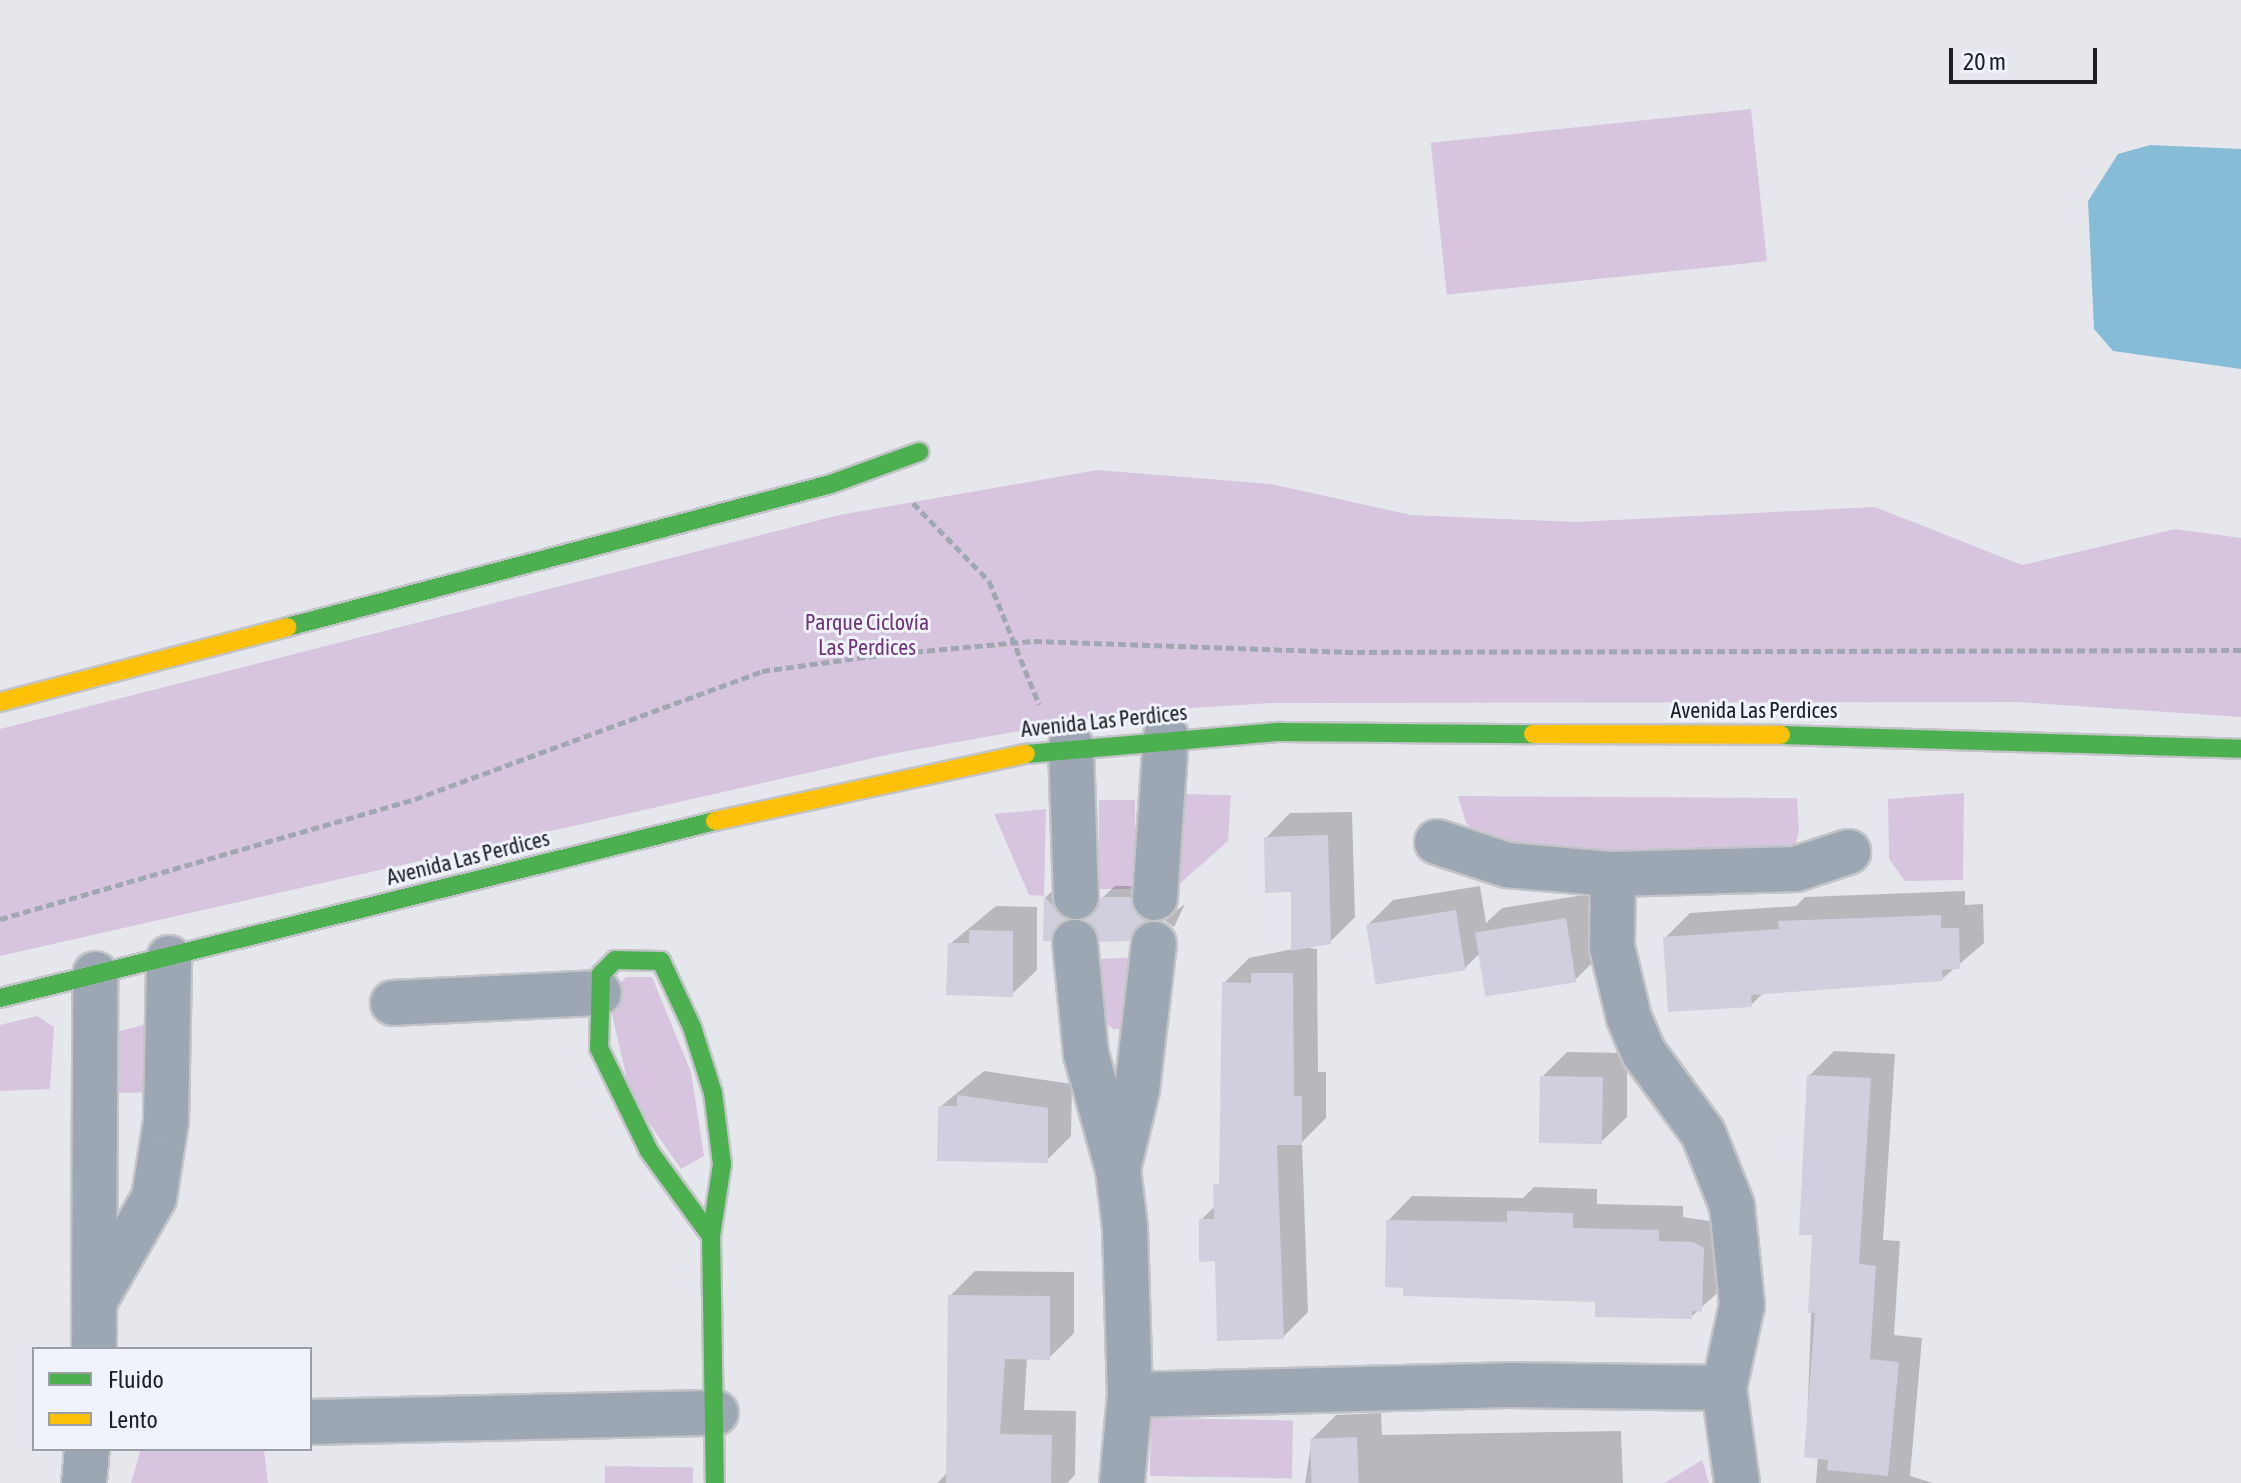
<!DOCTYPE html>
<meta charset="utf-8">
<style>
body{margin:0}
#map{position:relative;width:2241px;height:1483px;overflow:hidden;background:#e6e7ec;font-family:"Asap Condensed",sans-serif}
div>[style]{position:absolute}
.green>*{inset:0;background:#d7c5df;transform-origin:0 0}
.water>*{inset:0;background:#87bcd7}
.shadow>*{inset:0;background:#0003}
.building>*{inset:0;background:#d1cedd;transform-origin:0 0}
.path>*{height:5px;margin-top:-2.5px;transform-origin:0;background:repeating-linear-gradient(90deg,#a1a7b0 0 8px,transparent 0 12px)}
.roads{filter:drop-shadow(2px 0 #c3c4c7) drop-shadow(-2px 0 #c3c4c7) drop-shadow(0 2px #c3c4c7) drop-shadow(0 -2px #c3c4c7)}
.street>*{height:44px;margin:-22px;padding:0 22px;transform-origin:22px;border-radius:22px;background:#9da7b4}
.fast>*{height:18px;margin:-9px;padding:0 9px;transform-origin:9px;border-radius:9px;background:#4caf50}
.slow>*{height:18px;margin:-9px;padding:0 9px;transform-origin:9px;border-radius:9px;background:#ffc107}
span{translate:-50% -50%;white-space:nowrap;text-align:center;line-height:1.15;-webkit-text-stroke:6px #f0f3fc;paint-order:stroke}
.park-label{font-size:22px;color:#6c3579}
.street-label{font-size:22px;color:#1e1f22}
.legend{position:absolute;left:32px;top:1347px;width:280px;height:104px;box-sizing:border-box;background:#f0f3fc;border:2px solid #9c9ea5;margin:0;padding:10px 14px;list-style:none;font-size:24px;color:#1e1f22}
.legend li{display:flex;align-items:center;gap:16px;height:40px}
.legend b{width:40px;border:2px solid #9c9ea5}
.scale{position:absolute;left:1949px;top:48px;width:148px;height:36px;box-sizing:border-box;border:4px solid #1e1f22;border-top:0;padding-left:10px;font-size:24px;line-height:28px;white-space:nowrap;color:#1e1f22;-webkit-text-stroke:6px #f0f3fc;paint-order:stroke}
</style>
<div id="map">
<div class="green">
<div style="left:1751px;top:109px;width:153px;height:322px;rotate:84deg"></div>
<div style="clip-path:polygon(1097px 470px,1271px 484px,1411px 515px,1575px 522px,1875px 507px,2022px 565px,2175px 529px,2241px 538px,2241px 717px,2017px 702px,1273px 703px,1126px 712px,891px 754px,0 956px,0 729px,839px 515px)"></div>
<div style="clip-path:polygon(1964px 793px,1963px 880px,1905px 881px,1889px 859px,1888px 799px)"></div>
<div style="clip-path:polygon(1176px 794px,1231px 795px,1228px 841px,1176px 887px)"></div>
<div style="clip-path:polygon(1458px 796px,1797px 798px,1799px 831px,1792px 856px,1623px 860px,1487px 844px,1466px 823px)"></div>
<div style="left:1135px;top:800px;width:89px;height:36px;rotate:90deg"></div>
<div style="clip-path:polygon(1046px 809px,1044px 896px,1029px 895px,994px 814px)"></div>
<div style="clip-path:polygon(1139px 957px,1128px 1029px,1113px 1029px,1102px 1020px,1099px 959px)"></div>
<div style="clip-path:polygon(626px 977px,652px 977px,691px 1072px,704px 1156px,681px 1169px,631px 1097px,608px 997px)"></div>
<div style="clip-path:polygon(37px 1016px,54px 1027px,50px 1089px,0 1091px,0 1025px)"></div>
<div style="clip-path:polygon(150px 1023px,163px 1092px,115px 1093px,116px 1032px)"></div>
<div style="left:1151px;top:1418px;width:142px;height:58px;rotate:1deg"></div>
<div style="clip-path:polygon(141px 1449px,264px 1451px,268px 1483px,131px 1483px)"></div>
<div style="clip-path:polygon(1702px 1460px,1709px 1483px,1664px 1483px)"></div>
<div style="left:605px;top:1466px;width:88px;height:17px;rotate:1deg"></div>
</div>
<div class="water">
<div style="clip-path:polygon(2150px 145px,2241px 149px,2241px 369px,2113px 351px,2094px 329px,2088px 201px,2118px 154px)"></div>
</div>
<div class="shadow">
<div style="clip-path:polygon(1352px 812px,1355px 917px,1330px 942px,1301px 947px,1317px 949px,1318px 1072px,1326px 1072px,1326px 1118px,1302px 1142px,1308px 1312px,1283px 1337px,1217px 1259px,1201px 1220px,1215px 1206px,1221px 1178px,1224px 983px,1249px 958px,1293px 949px,1293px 890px,1266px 838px,1290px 813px)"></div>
<div style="clip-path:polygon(1057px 886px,1077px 906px,1045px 939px,1046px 897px)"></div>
<div style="clip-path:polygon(1115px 886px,1142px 886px,1157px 907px,1141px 927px,1102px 898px)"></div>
<div style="clip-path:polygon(1480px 886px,1486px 923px,1502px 908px,1590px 894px,1600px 955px,1575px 980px,1480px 953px,1465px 968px,1368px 925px,1393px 900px)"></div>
<div style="clip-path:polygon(1965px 891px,1965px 905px,1983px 904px,1984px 943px,1942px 979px,1764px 992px,1751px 1005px,1665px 938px,1690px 913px,1796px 906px,1805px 897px)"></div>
<div style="clip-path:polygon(1185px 904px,1174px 927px,1165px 921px,1177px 910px)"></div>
<div style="clip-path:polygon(996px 906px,1037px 907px,1037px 970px,1012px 994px,950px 944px)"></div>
<div style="clip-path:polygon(1834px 1051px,1895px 1054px,1883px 1240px,1900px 1241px,1894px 1335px,1922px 1338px,1910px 1476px,1933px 1483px,1816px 1483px,1818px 1456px,1806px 1455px,1814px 1233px,1809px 1076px)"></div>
<div style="clip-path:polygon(1567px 1052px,1627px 1053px,1627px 1117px,1602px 1141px,1542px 1077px)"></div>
<div style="clip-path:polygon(984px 1071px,1072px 1084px,1071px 1136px,1047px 1160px,940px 1107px)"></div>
<div style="clip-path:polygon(1534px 1187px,1597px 1189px,1597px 1204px,1683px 1206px,1683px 1217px,1728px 1224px,1726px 1285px,1691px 1317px,1597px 1300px,1388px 1221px,1412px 1196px,1523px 1198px)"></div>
<div style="clip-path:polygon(975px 1271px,1074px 1272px,1074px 1333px,1049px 1358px,1027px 1357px,1024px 1410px,1076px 1411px,1075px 1475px,1067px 1483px,937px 1483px,948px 1472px,950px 1296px)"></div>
<div style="clip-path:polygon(1381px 1413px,1382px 1435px,1621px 1431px,1623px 1483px,1305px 1483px,1312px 1439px,1336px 1415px)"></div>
</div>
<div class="building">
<div style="clip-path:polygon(1328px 835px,1331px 944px,1291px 951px,1291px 892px,1265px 893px,1264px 837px)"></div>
<div style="clip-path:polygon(1044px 896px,1066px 920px,1051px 941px,1043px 941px)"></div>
<div style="clip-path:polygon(1101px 897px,1130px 897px,1146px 921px,1129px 941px,1100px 942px,1086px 919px)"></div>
<div style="left:1456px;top:910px;width:61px;height:91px;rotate:81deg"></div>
<div style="clip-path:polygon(1941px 915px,1941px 928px,1959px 928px,1960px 969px,1942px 970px,1943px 981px,1751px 995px,1752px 1007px,1668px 1012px,1663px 937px,1779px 929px,1778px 921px)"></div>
<div style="left:1566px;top:918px;width:65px;height:92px;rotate:81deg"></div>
<div style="clip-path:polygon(969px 930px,1013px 931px,1013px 997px,946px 995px,948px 943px,969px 943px)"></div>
<div style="clip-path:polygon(1251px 973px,1293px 973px,1294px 1096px,1302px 1096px,1302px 1145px,1277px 1145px,1284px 1339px,1217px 1341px,1215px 1261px,1199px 1262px,1199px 1219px,1214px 1219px,1213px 1184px,1219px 1184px,1222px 982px,1251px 983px)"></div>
<div style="clip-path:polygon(1807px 1075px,1871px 1078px,1859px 1264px,1876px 1266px,1870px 1359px,1899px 1362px,1888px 1476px,1827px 1470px,1828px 1460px,1804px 1457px,1815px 1313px,1808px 1313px,1812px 1235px,1799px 1235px)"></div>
<div style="left:1540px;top:1076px;width:63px;height:67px;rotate:1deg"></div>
<div style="clip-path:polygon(957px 1095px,1048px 1108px,1048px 1163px,937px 1161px,938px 1106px,957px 1106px)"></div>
<div style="clip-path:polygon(1507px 1211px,1573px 1213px,1573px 1228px,1659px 1230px,1659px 1241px,1693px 1242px,1704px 1248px,1702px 1312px,1692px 1311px,1692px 1319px,1595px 1317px,1595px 1302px,1403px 1296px,1403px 1288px,1385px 1287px,1386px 1220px,1507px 1222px)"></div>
<div style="clip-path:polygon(948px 1295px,1050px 1296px,1050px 1360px,1005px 1359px,1000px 1434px,1052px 1435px,1051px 1483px,946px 1483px)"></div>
<div style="left:1357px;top:1437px;width:46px;height:47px;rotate:88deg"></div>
</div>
<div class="path">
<div style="left:913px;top:503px;width:109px;rotate:45.7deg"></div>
<div style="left:989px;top:581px;width:133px;rotate:67.9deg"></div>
<div style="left:0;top:919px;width:432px;rotate:-16.1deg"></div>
<div style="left:415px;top:799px;width:370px;rotate:-20.2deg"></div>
<div style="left:762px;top:671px;width:118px;rotate:-7.8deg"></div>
<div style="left:879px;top:655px;width:156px;rotate:-5.2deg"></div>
<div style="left:1034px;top:641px;width:311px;rotate:2deg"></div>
<div style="left:1345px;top:652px;width:896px;rotate:-0.13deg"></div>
</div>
<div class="roads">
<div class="street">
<div style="left:1071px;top:746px;width:151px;rotate:88.1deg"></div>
<div style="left:1437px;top:842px;width:74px;rotate:18.2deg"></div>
<div style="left:1507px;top:865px;width:106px;rotate:4.9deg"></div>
<div style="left:1613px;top:874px;width:183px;rotate:-1.6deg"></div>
<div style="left:1796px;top:869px;width:55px;rotate:-18.1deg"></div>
<div style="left:1613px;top:874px;width:73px;rotate:90.8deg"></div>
<div style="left:1612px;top:947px;width:73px;rotate:76.5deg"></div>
<div style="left:1629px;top:1018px;width:38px;rotate:67deg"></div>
<div style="left:1644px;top:1053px;width:99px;rotate:53.6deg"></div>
<div style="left:1703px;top:1133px;width:79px;rotate:68.3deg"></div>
<div style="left:1732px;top:1206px;width:100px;rotate:84.2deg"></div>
<div style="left:1742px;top:1305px;width:85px;rotate:102.2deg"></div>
<div style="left:1724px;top:1388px;width:96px;rotate:82.2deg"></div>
<div style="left:1155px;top:898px;width:162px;rotate:-86.1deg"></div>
<div style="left:1075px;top:942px;width:113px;rotate:84.4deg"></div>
<div style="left:1086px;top:1054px;width:119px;rotate:74.5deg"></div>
<div style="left:1118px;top:1169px;width:59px;rotate:83.2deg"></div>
<div style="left:1125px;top:1228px;width:167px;rotate:88.3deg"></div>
<div style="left:1130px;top:1395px;width:88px;rotate:95.2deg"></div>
<div style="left:393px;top:1003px;width:206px;rotate:-2.8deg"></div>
<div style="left:1118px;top:1169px;width:81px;rotate:-76.5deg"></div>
<div style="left:1137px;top:1090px;width:147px;rotate:-83.4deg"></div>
<div style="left:97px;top:1297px;width:114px;rotate:-60.1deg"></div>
<div style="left:154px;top:1198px;width:78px;rotate:-81.1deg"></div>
<div style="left:166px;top:1121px;width:163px;rotate:-88.9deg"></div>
<div style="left:94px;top:1349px;width:375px;rotate:-89.8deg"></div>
<div style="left:1130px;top:1395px;width:377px;rotate:-1.5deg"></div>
<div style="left:1507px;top:1385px;width:217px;rotate:0.8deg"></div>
<div style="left:310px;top:1422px;width:406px;rotate:-1.3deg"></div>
<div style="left:84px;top:1483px;width:34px;rotate:-85deg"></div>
</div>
<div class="fast">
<div style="left:287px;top:627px;width:562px;rotate:-14.73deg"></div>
<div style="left:831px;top:484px;width:94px;rotate:-20deg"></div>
<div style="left:1781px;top:735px;width:460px;rotate:1.7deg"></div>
<div style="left:1026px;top:754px;width:255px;rotate:-5deg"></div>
<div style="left:1280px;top:732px;width:253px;rotate:0.5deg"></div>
<div style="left:0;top:998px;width:737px;rotate:-13.9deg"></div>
<div style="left:711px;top:1236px;width:73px;rotate:-81.3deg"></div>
<div style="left:722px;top:1164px;width:72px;rotate:-97.2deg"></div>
<div style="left:713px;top:1093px;width:69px;rotate:-107.7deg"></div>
<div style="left:692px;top:1027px;width:73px;rotate:-115.2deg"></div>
<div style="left:661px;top:961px;width:46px;rotate:-178.8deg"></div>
<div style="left:615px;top:960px;width:20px;rotate:135deg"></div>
<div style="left:601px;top:974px;width:74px;rotate:91.5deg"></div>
<div style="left:599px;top:1048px;width:114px;rotate:64.1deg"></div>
<div style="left:649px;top:1151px;width:105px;rotate:53.9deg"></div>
<div style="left:711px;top:1236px;width:247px;rotate:89.1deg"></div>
</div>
<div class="slow">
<div style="left:0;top:702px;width:297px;rotate:-14.6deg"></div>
<div style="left:1533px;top:734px;width:248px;rotate:0.2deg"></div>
<div style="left:715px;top:821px;width:318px;rotate:-12.2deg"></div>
</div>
</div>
<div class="park-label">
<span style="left:867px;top:635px">Parque Ciclovía<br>Las Perdices</span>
</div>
<div class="street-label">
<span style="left:1754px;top:711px">Avenida Las Perdices</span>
<span style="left:1104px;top:721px;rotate:-6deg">Avenida Las Perdices</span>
<span style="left:468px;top:858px;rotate:-14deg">Avenida Las Perdices</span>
</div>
<ul class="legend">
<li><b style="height:10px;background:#4caf50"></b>Fluido</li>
<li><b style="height:10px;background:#ffc107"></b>Lento</li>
</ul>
<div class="scale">20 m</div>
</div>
